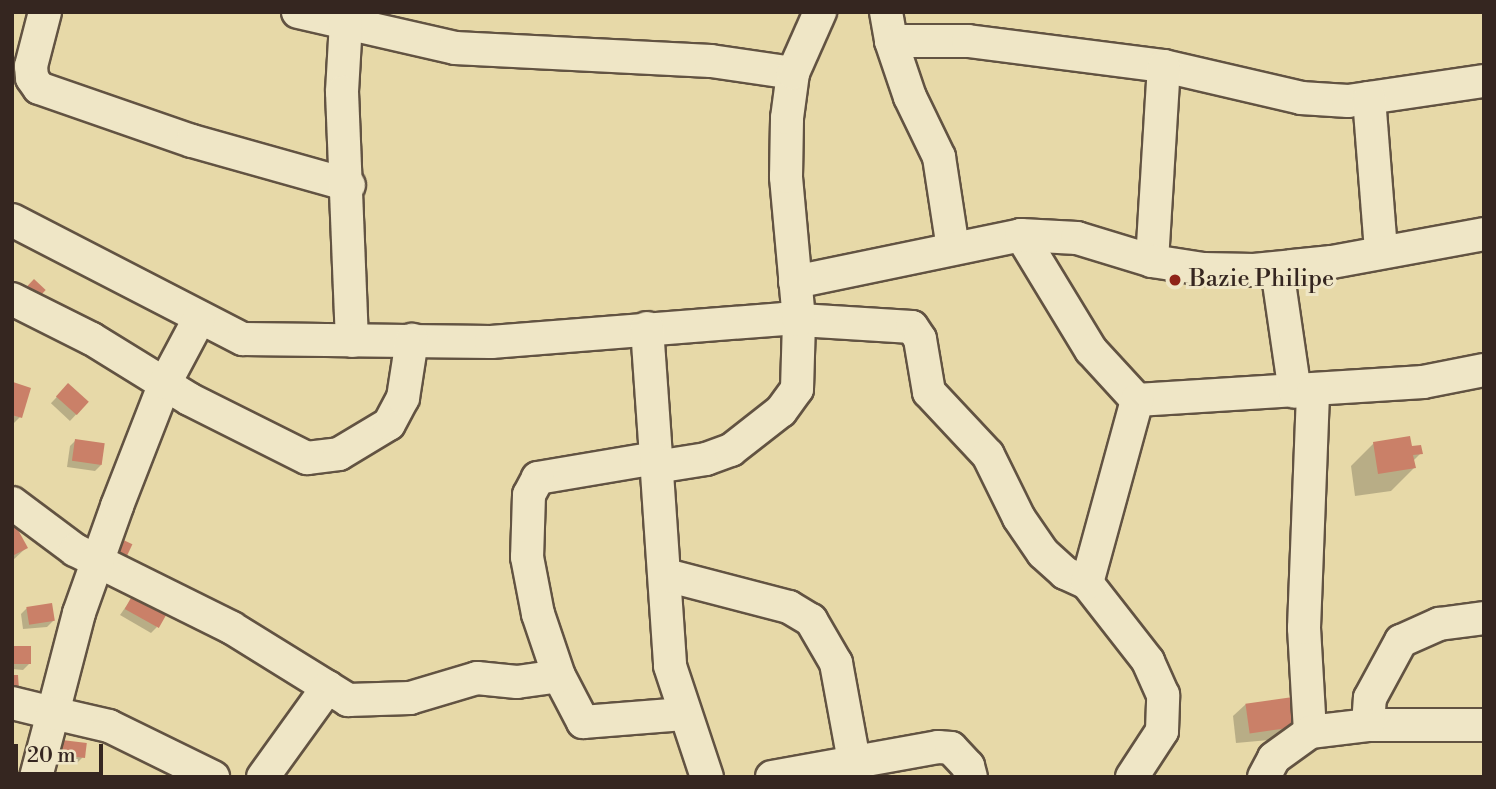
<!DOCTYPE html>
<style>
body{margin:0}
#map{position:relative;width:1496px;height:789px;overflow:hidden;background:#e7d9a8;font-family:"Libre Bodoni",serif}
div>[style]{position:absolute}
.shadow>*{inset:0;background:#0003;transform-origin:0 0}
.building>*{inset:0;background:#ca8068;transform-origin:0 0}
.roads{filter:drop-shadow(2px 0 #625342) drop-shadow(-2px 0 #625342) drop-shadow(0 2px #625342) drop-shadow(0 -2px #625342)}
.minor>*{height:32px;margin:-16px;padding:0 16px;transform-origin:16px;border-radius:16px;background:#efe6c6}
.dots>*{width:19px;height:19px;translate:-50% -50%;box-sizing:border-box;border:4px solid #efe6c6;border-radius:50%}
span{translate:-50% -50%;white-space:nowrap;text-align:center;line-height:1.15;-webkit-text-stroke:6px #efe6c6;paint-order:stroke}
.poi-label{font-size:24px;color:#352620}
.left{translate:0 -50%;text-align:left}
.frame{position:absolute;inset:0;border:14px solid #352620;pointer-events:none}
.scale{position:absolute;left:14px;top:744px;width:89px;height:32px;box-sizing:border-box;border:4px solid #352620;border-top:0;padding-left:9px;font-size:21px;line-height:24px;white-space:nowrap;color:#352620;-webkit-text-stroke:5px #efe6c6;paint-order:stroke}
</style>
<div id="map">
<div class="shadow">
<div style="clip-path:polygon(13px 384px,20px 417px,14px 423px,12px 422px)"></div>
<div style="left:68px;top:385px;width:26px;height:25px;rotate:43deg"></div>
<div style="clip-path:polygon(76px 440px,101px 465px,95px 471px,67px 467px,70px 446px)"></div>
<div style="clip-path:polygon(1374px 443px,1421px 453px,1413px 461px,1414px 468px,1391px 491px,1355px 496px,1351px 466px)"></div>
<div style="clip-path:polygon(12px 525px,26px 548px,12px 561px)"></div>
<div style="clip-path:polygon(132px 598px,157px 627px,151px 633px,120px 615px)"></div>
<div style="clip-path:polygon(27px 608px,53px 621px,47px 627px,23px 629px,21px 614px)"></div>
<div style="clip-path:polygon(12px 648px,29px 664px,23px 670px,12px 669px)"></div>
<div style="clip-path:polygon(1246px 704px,1295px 726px,1282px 739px,1236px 743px,1233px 716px)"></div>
<div style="clip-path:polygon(63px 742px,83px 757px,77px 763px,56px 760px)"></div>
</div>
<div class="building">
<div style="left:34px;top:279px;width:16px;height:27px;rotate:43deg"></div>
<div style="clip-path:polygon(13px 382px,31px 388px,22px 418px,12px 415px)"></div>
<div style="left:68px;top:383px;width:28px;height:18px;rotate:42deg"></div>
<div style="clip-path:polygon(1410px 436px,1412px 446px,1421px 445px,1423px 454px,1413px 455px,1416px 468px,1378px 474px,1373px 442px)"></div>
<div style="left:75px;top:439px;width:30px;height:22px;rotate:8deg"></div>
<div style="clip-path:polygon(12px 519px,28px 548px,12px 556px)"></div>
<div style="left:117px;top:537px;width:17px;height:26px;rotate:25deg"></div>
<div style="left:132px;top:596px;width:39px;height:15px;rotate:29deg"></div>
<div style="left:52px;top:603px;width:18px;height:26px;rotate:81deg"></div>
<div style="left:12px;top:646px;width:19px;height:18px"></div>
<div style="clip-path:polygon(12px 675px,18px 675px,20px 705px,12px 705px)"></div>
<div style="left:1293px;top:697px;width:30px;height:48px;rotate:82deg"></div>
<div style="left:62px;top:740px;width:25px;height:15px;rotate:7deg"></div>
</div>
<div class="roads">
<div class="minor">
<div style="left:45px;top:12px;width:56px;rotate:104.5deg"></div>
<div style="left:31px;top:66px;width:12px;rotate:85deg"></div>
<div style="left:32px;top:78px;width:12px;rotate:55deg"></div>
<div style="left:39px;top:88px;width:162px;rotate:19.1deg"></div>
<div style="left:192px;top:141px;width:163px;rotate:15.7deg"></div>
<div style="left:298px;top:12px;width:161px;rotate:12.9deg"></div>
<div style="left:455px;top:48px;width:256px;rotate:2.9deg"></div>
<div style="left:711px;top:61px;width:83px;rotate:8.3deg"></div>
<div style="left:886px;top:12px;width:29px;rotate:80deg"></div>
<div style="left:891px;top:41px;width:77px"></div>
<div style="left:968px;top:41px;width:198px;rotate:7.3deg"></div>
<div style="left:1164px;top:66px;width:141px;rotate:13.1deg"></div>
<div style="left:1301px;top:98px;width:47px;rotate:3.7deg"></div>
<div style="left:1348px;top:101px;width:137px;rotate:-8.4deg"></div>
<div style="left:346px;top:22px;width:70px;rotate:93.3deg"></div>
<div style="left:342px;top:92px;width:249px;rotate:87.7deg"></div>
<div style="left:891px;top:41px;width:59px;rotate:71.3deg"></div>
<div style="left:910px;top:97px;width:67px;rotate:64.2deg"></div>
<div style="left:939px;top:157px;width:92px;rotate:81.3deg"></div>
<div style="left:1369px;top:98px;width:154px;rotate:85.5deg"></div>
<div style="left:12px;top:220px;width:260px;rotate:27.3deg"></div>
<div style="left:243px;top:339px;width:248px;rotate:0.7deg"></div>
<div style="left:491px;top:342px;width:294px;rotate:-4.5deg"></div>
<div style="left:784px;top:319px;width:128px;rotate:3.6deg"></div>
<div style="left:912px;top:327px;width:14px;rotate:56deg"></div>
<div style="left:920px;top:339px;width:54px;rotate:80.4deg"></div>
<div style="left:929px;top:392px;width:86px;rotate:46.9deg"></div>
<div style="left:988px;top:455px;width:70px;rotate:63.8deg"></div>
<div style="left:1019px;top:518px;width:42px;rotate:55.6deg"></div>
<div style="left:1043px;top:553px;width:30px;rotate:42deg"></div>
<div style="left:1065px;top:573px;width:24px;rotate:24deg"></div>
<div style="left:1021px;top:235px;width:135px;rotate:58.7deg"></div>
<div style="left:1091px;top:350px;width:68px;rotate:47.4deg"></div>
<div style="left:1137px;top:400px;width:287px;rotate:-3.6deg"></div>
<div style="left:1423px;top:382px;width:62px;rotate:-11.1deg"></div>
<div style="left:1152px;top:261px;width:195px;rotate:-86.5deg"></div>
<div style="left:1277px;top:269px;width:124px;rotate:81.7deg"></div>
<div style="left:795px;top:282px;width:231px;rotate:-11.7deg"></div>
<div style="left:1021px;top:235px;width:56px;rotate:3.1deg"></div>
<div style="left:1077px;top:238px;width:78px;rotate:17deg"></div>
<div style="left:1152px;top:261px;width:52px;rotate:8.9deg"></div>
<div style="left:1203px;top:269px;width:51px;rotate:1.1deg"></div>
<div style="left:1254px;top:270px;width:78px;rotate:-5.9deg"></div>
<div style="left:1332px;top:262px;width:155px;rotate:-10.4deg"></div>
<div style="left:12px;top:299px;width:89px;rotate:26.6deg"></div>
<div style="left:92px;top:339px;width:114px;rotate:31.7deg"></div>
<div style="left:189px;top:399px;width:132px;rotate:26.6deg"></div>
<div style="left:307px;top:458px;width:32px;rotate:-7deg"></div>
<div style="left:339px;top:454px;width:58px;rotate:-31deg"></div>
<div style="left:389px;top:424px;width:30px;rotate:-62deg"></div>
<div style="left:403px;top:398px;width:59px;rotate:-81.2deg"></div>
<div style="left:647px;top:328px;width:130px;rotate:86deg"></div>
<div style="left:656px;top:458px;width:120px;rotate:170.4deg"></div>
<div style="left:538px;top:478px;width:19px;rotate:118deg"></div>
<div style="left:529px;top:495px;width:62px;rotate:91.8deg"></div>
<div style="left:527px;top:557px;width:58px;rotate:79.1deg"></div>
<div style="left:538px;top:614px;width:65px;rotate:71.3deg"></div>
<div style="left:559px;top:676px;width:52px;rotate:62.4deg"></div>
<div style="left:583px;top:722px;width:101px;rotate:-4.5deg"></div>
<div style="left:656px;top:458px;width:208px;rotate:86.1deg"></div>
<div style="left:670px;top:666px;width:117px;rotate:71.6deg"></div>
<div style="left:656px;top:467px;width:51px;rotate:-9.1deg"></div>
<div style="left:706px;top:459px;width:27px;rotate:-20deg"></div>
<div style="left:731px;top:450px;width:63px;rotate:-38deg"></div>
<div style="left:781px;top:411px;width:27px;rotate:-54deg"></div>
<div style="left:797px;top:389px;width:69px;rotate:-88.3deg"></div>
<div style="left:799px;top:320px;width:144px;rotate:-95.2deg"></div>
<div style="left:786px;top:177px;width:59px;rotate:-89deg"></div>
<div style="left:787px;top:118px;width:45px;rotate:-82.4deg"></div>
<div style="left:793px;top:73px;width:67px;rotate:-66.1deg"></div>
<div style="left:12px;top:503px;width:79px;rotate:36.7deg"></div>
<div style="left:75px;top:550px;width:175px;rotate:26.4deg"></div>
<div style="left:232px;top:628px;width:137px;rotate:31.8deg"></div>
<div style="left:348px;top:700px;width:62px;rotate:-1.8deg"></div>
<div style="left:410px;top:698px;width:70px;rotate:-16.6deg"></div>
<div style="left:477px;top:678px;width:40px;rotate:5.7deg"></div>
<div style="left:517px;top:682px;width:42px;rotate:-8.1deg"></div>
<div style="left:666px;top:575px;width:127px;rotate:14.6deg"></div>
<div style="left:789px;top:607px;width:26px;rotate:31deg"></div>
<div style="left:811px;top:620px;width:50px;rotate:59.8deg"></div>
<div style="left:836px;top:663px;width:116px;rotate:79.6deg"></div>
<div style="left:12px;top:703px;width:42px;rotate:13.7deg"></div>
<div style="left:53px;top:713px;width:103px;rotate:-75.4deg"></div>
<div style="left:79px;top:613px;width:114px;rotate:-70.4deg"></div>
<div style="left:117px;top:506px;width:132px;rotate:-68.7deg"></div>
<div style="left:165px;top:383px;width:72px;rotate:-62deg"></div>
<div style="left:1368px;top:725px;width:116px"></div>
<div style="left:1310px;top:732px;width:104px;rotate:-93.3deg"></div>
<div style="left:1304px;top:628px;width:237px;rotate:-87.8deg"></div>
<div style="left:36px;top:777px;width:66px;rotate:-75.1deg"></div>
<div style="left:53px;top:713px;width:57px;rotate:13.1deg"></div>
<div style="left:109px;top:726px;width:116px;rotate:26.1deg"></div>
<div style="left:263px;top:777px;width:111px;rotate:-54.2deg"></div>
<div style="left:772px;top:777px;width:169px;rotate:-10.2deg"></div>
<div style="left:938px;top:747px;width:13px;rotate:4deg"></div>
<div style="left:951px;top:748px;width:25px;rotate:47deg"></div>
<div style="left:968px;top:766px;width:11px;rotate:75deg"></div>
<div style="left:1132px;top:777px;width:55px;rotate:-56.9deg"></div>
<div style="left:1162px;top:731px;width:36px;rotate:-88deg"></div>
<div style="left:1163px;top:695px;width:37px;rotate:-114deg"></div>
<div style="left:1148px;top:661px;width:99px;rotate:-128deg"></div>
<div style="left:1087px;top:583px;width:190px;rotate:-74.7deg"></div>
<div style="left:1264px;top:777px;width:21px;rotate:-62deg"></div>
<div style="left:1274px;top:758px;width:44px;rotate:-35.8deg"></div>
<div style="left:1310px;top:732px;width:58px;rotate:-6.9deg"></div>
<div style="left:1368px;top:725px;width:27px;rotate:-86deg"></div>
<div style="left:1370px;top:698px;width:65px;rotate:-61.5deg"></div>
<div style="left:1401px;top:641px;width:42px;rotate:-24.1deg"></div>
<div style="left:1439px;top:624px;width:45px;rotate:-7.6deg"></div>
</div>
</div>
<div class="dots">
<div style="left:1175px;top:280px;background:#8f2418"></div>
</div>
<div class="poi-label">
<span class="left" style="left:1189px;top:280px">Bazie Philipe</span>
</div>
<div class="frame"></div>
<div class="scale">20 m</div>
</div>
